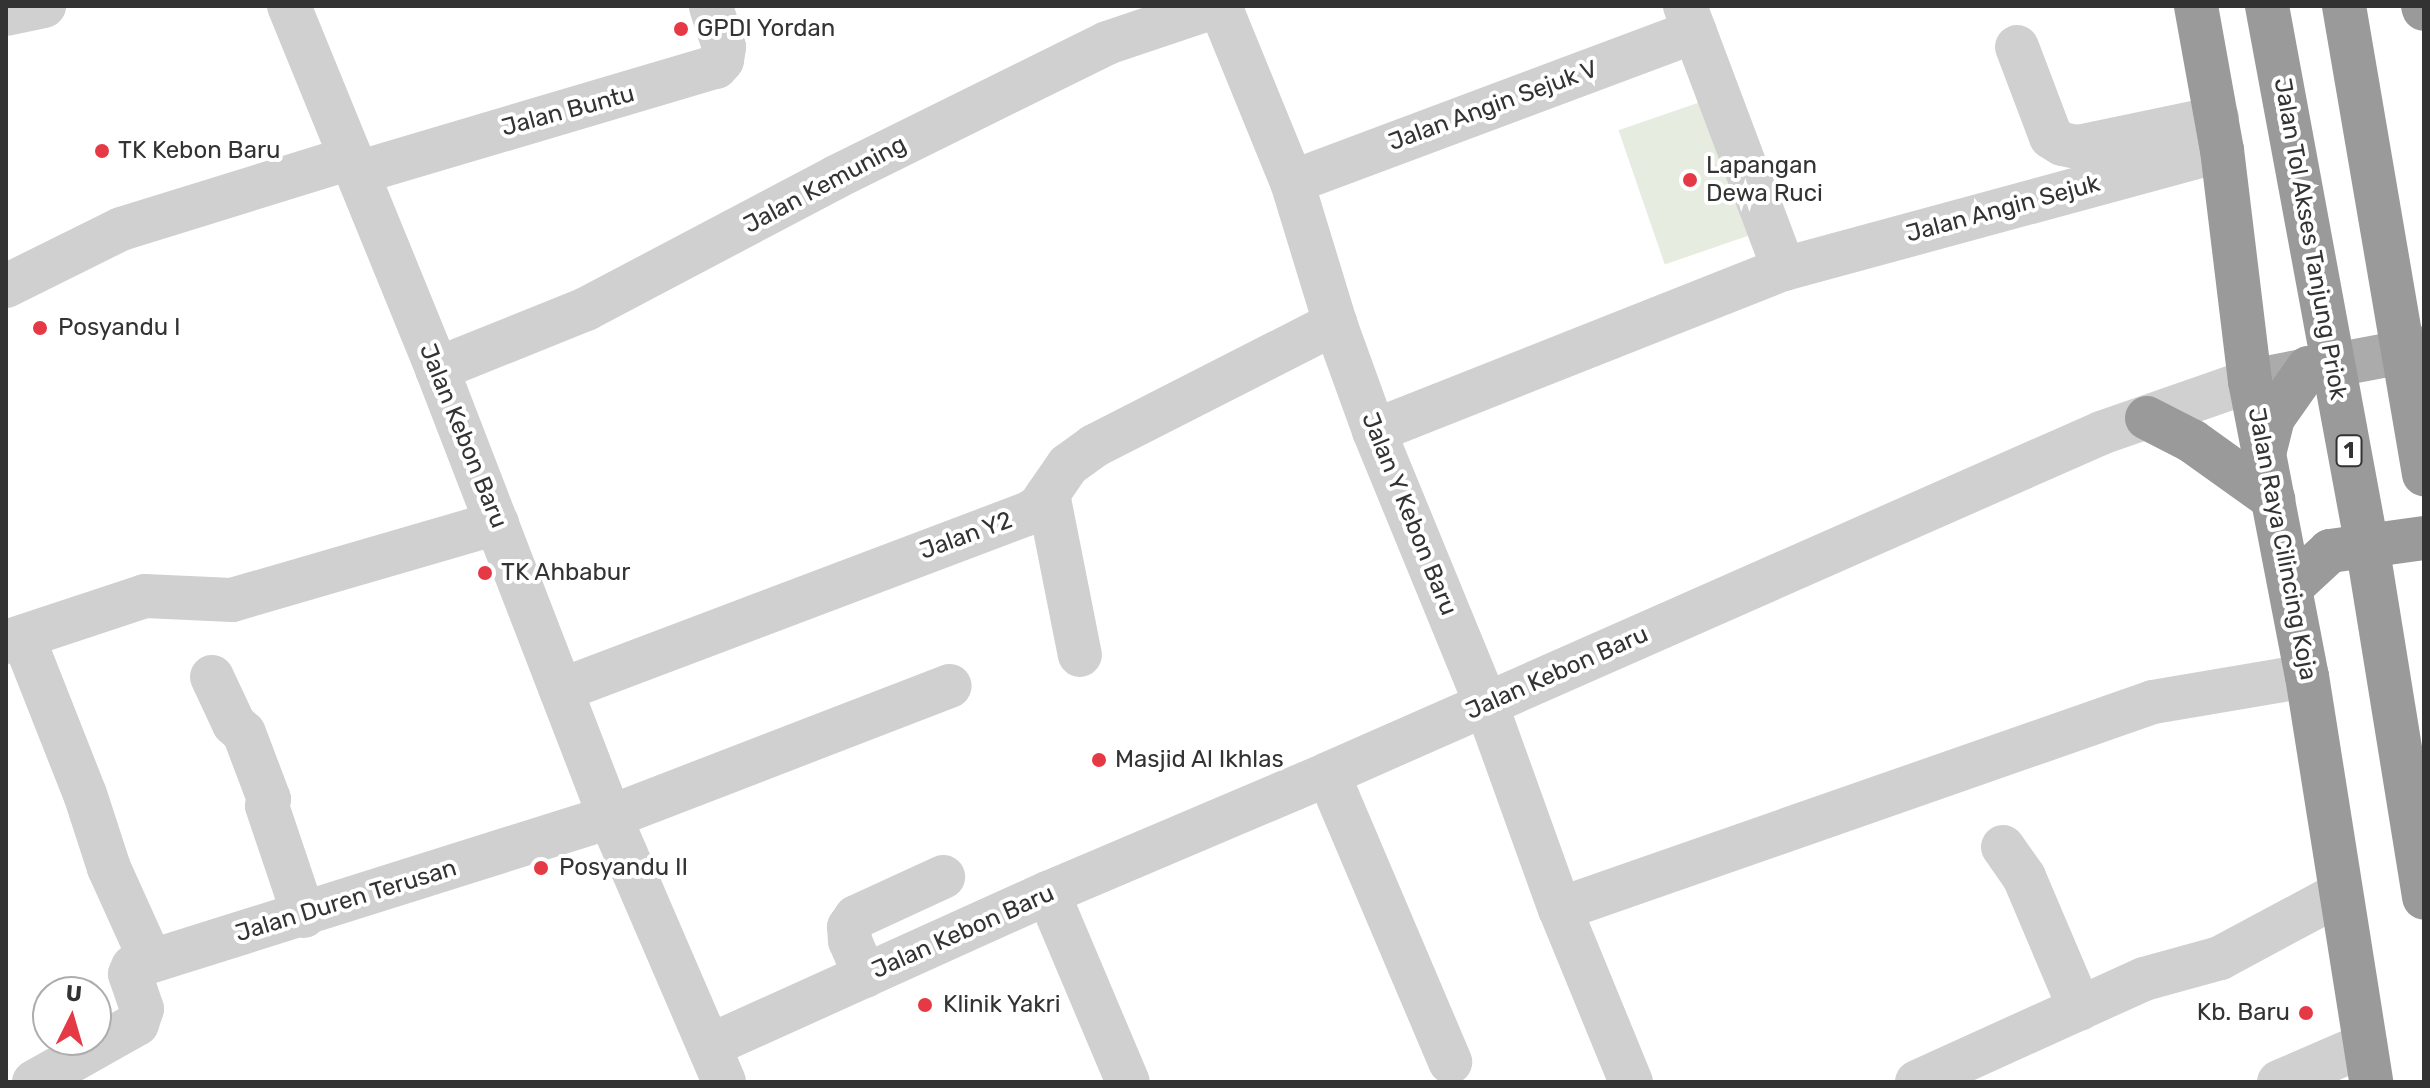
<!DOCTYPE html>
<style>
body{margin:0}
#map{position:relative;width:2430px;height:1088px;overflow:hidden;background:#fff;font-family:Rubik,sans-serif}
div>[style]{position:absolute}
.green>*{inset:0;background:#e6ecdf;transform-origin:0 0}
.minor>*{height:44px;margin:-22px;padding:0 22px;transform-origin:22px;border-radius:22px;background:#d0d0d0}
.major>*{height:44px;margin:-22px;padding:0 22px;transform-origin:22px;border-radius:22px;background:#ababab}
.highway>*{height:44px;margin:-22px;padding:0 22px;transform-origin:22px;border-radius:22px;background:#9a9a9a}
.highway-bridge>*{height:44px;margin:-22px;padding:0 22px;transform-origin:22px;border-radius:22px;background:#9a9a9a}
.dots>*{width:22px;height:22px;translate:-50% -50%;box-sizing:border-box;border:4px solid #fff;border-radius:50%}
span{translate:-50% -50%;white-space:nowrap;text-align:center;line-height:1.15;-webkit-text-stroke:8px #fff;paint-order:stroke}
.shield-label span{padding:2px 6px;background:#fff;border:2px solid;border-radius:6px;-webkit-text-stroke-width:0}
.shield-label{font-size:22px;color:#333;font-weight:700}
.poi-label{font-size:24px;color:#333}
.left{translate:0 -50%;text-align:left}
.right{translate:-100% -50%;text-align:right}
.street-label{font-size:24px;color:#333}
.frame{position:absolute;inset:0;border:8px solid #333;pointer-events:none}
.north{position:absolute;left:32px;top:976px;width:80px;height:80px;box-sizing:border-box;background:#fff;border:2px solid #adadad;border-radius:50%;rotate:5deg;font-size:22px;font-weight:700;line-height:32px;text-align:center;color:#333}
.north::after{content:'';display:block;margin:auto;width:28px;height:36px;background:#e63946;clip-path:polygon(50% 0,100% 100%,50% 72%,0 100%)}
</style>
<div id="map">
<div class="green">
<div style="left:1715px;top:97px;width:142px;height:102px;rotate:71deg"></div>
</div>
<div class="minor">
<div style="left:289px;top:6px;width:392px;rotate:67.8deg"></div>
<div style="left:437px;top:369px;width:480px;rotate:68.9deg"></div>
<div style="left:610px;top:817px;width:288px;rotate:66.7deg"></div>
<div style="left:1220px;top:6px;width:190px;rotate:67.8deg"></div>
<div style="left:1292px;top:182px;width:147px;rotate:73deg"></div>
<div style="left:1335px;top:323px;width:115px;rotate:70.1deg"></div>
<div style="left:1374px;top:431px;width:295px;rotate:67.7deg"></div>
<div style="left:1486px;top:704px;width:218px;rotate:70.2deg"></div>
<div style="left:1560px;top:909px;width:187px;rotate:67.7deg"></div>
<div style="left:1685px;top:6px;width:281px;rotate:69.4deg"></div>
<div style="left:6px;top:14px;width:39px;rotate:-12deg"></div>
<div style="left:2017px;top:47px;width:96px;rotate:69.3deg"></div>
<div style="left:2051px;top:137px;width:13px;rotate:32deg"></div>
<div style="left:2062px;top:144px;width:16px;rotate:11deg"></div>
<div style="left:2078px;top:147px;width:142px;rotate:-11.8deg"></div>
<div style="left:357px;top:173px;width:374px;rotate:-16.5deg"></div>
<div style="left:716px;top:67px;width:9px;rotate:-49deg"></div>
<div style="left:722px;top:60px;width:13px;rotate:-81deg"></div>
<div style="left:724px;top:47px;width:42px;rotate:-108deg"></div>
<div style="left:1292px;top:182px;width:430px;rotate:-20.5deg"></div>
<div style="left:6px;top:286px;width:128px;rotate:-26.4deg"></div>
<div style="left:121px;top:229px;width:240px;rotate:-17.2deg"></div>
<div style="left:437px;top:369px;width:161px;rotate:-21.9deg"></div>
<div style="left:586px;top:309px;width:283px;rotate:-27.8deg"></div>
<div style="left:836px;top:177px;width:302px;rotate:-26.3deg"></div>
<div style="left:1107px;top:43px;width:116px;rotate:-18.6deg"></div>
<div style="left:1374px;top:431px;width:441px;rotate:-21.6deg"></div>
<div style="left:1784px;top:269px;width:454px;rotate:-15.2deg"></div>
<div style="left:1048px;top:494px;width:164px;rotate:78.8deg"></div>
<div style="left:23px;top:637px;width:169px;rotate:68.5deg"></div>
<div style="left:85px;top:794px;width:78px;rotate:72deg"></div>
<div style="left:109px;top:868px;width:102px;rotate:65.7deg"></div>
<div style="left:6px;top:642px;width:146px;rotate:-18.3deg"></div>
<div style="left:145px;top:596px;width:87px;rotate:2.6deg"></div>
<div style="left:232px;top:600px;width:276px;rotate:-16.2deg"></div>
<div style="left:212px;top:677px;width:52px;rotate:64.9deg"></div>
<div style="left:234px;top:724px;width:13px;rotate:42deg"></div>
<div style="left:244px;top:733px;width:71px;rotate:69.3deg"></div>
<div style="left:269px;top:799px;width:7px;rotate:106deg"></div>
<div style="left:267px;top:806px;width:116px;rotate:71.4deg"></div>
<div style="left:561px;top:690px;width:498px;rotate:-20.7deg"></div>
<div style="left:1027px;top:514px;width:14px;rotate:-30deg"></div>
<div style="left:1039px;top:507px;width:51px;rotate:-55.4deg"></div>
<div style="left:1068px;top:465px;width:32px;rotate:-36deg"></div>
<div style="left:1094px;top:446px;width:271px;rotate:-27deg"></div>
<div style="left:1328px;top:774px;width:313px;rotate:67deg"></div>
<div style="left:2003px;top:847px;width:37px;rotate:55deg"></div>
<div style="left:2024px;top:877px;width:143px;rotate:67deg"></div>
<div style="left:1048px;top:893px;width:205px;rotate:67.1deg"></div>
<div style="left:1560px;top:909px;width:628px;rotate:-19.24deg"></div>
<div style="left:2153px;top:702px;width:156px;rotate:-9.6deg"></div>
<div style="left:865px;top:976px;width:38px;rotate:-113deg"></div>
<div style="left:850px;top:941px;width:14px;rotate:-94deg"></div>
<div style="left:849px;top:927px;width:12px;rotate:-55deg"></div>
<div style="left:856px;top:917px;width:96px;rotate:-24.7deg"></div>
<div style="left:709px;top:1046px;width:372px;rotate:-24.3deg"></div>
<div style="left:1048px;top:893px;width:304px;rotate:-23deg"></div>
<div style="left:1328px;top:774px;width:845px;rotate:-23.8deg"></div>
<div style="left:2101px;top:433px;width:158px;rotate:-19.2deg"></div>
<div style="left:34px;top:1082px;width:118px;rotate:-29.4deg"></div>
<div style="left:137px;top:1024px;width:16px;rotate:-72deg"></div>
<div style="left:142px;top:1009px;width:37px;rotate:-109deg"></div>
<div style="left:130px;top:974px;width:8px;rotate:-67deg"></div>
<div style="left:133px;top:967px;width:500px;rotate:-17.46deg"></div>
<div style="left:610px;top:817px;width:364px;rotate:-21.1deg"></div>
<div style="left:1917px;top:1082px;width:249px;rotate:-24.4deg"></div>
<div style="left:2144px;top:979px;width:79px;rotate:-15.4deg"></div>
<div style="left:2220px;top:958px;width:137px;rotate:-28.2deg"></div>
<div style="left:2279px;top:1082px;width:94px;rotate:-23.3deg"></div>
</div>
<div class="major">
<div style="left:2250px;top:381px;width:177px;rotate:-10.7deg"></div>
</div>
<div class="highway">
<div style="left:2196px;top:6px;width:146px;rotate:79.8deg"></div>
<div style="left:2222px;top:150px;width:233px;rotate:83.1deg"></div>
<div style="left:2250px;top:381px;width:300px;rotate:79.1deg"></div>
<div style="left:2307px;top:676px;width:411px;rotate:81deg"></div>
<div style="left:2423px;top:6px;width:3px;rotate:72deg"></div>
<div style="left:2147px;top:418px;width:51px;rotate:27.1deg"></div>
<div style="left:2192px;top:441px;width:100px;rotate:35.6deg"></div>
<div style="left:2265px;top:450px;width:33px;rotate:-76deg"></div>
<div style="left:2273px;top:418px;width:61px;rotate:-55deg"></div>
<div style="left:2291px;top:587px;width:53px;rotate:-42.7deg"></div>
<div style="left:2330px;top:551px;width:95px;rotate:-7.9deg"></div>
</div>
<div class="highway-bridge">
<div style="left:2267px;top:6px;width:566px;rotate:79.52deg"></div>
<div style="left:2370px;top:563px;width:339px;rotate:80.8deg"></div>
<div style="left:2344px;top:6px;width:475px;rotate:80.3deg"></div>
</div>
<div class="dots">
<div style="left:681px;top:29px;background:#e63946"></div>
<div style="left:102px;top:151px;background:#e63946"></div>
<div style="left:1690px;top:180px;background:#e63946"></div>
<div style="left:40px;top:328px;background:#e63946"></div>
<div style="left:485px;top:573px;background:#e63946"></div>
<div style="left:1099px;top:760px;background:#e63946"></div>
<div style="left:541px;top:868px;background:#e63946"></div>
<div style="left:925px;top:1005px;background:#e63946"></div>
<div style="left:2306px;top:1013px;background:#e63946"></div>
</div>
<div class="shield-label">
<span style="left:2349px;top:451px">1</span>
</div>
<div class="poi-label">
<span class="left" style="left:697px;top:29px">GPDI Yordan</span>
<span class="left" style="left:118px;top:151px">TK Kebon Baru</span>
<span class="left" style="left:1706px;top:180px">Lapangan<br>Dewa Ruci</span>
<span class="left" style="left:58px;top:328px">Posyandu I</span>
<span class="left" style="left:501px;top:573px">TK Ahbabur</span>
<span class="left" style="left:1115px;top:760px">Masjid Al Ikhlas</span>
<span class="left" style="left:559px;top:868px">Posyandu II</span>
<span class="left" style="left:943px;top:1005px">Klinik Yakri</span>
<span class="right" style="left:2290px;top:1013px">Kb. Baru</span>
</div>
<div class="street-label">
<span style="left:1493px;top:106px;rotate:-20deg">Jalan Angin Sejuk V</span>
<span style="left:568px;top:111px;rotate:-15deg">Jalan Buntu</span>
<span style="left:825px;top:185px;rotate:-28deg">Jalan Kemuning</span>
<span style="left:2003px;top:209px;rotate:-15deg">Jalan Angin Sejuk</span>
<span style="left:2310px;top:239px;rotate:80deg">Jalan Tol Akses Tanjung Priok</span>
<span style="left:463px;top:436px;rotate:68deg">Jalan Kebon Baru</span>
<span style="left:1409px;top:514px;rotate:68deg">Jalan Y Kebon Baru</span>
<span style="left:966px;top:536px;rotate:-20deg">Jalan Y2</span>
<span style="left:2282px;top:544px;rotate:79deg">Jalan Raya Cilincing Koja</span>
<span style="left:1557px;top:673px;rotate:-24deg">Jalan Kebon Baru</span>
<span style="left:346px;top:901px;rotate:-17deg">Jalan Duren Terusan</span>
<span style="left:963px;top:932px;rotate:-24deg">Jalan Kebon Baru</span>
</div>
<div class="frame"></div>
<div class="north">U</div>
</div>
